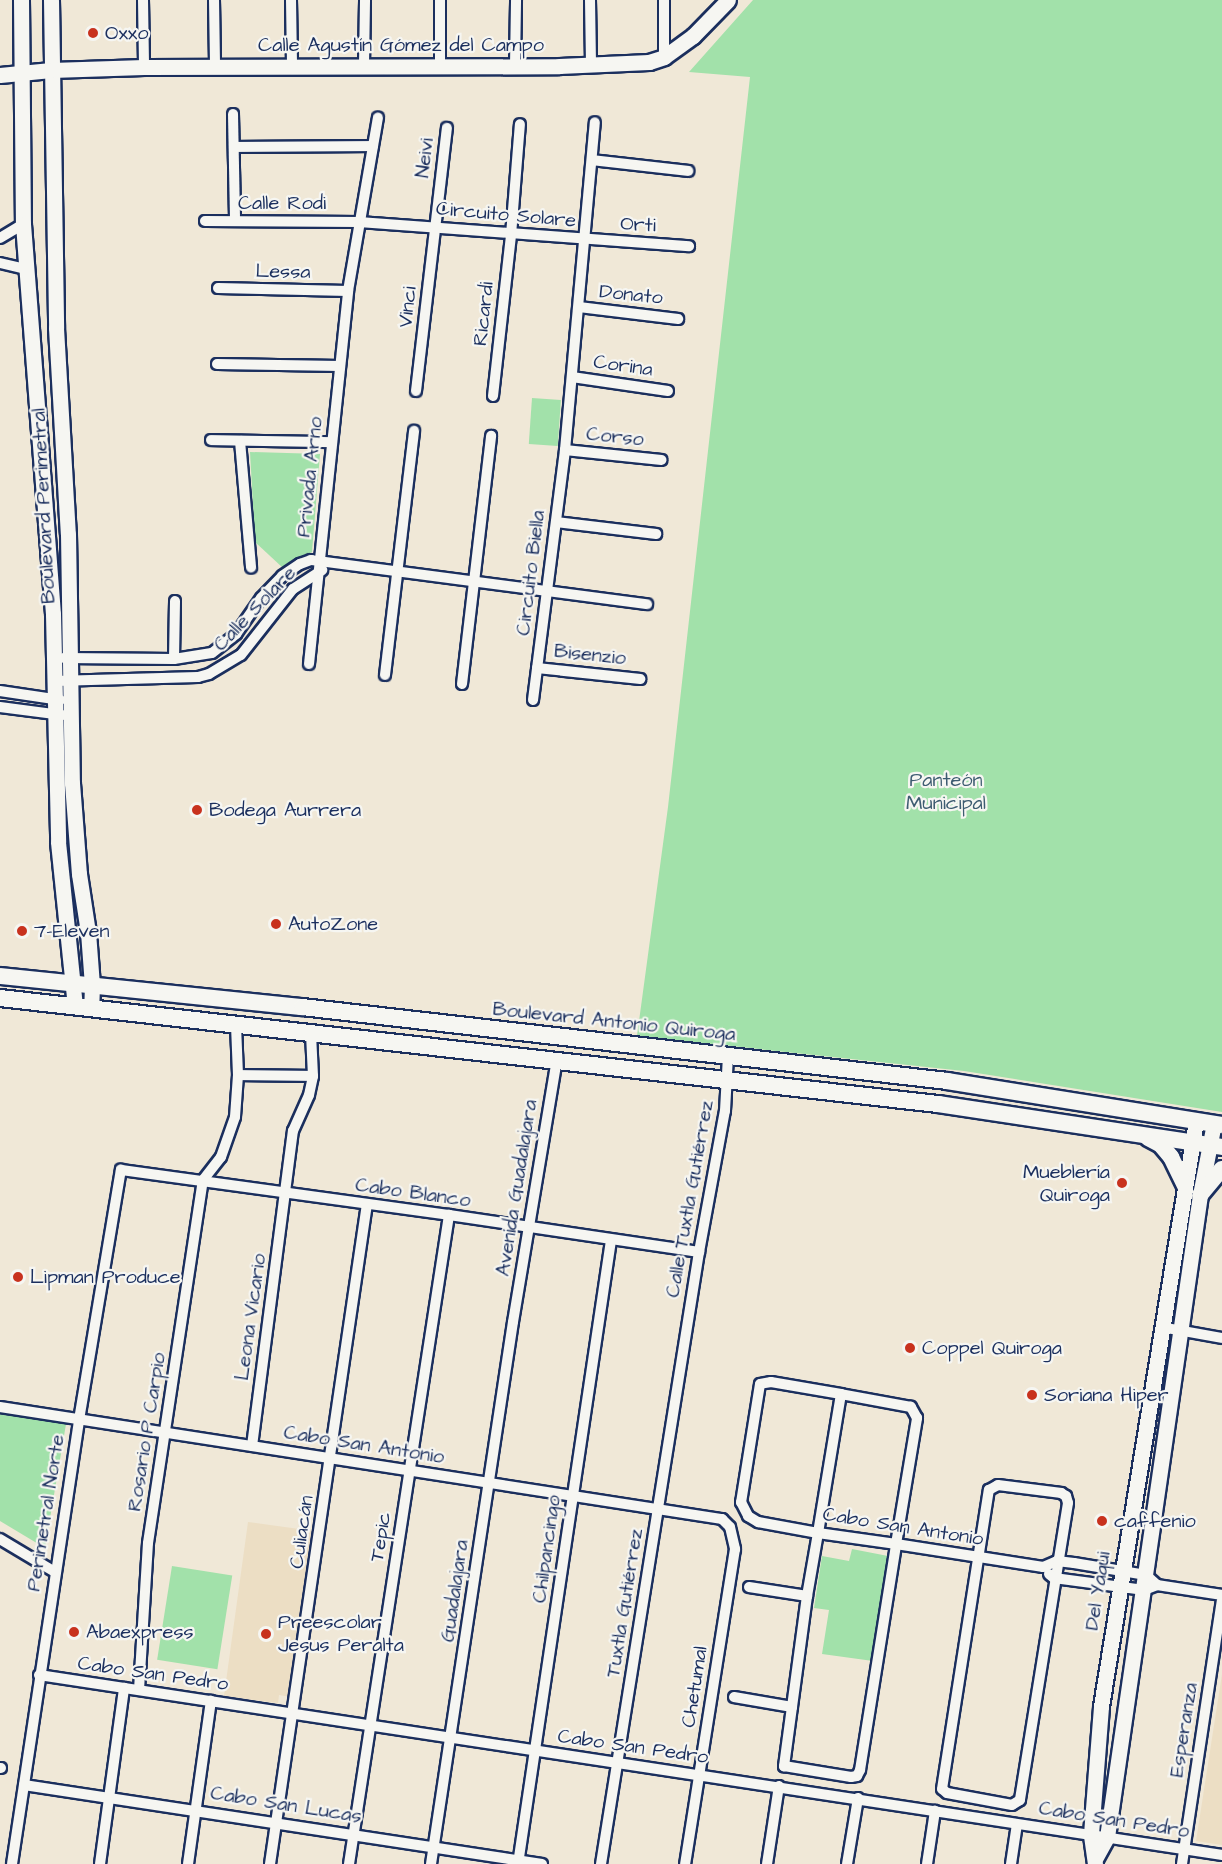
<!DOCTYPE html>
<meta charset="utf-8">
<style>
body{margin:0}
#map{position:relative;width:1222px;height:1864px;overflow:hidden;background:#f0e8d7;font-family:"Architects Daughter",sans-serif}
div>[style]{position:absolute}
.built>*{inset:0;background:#ecdec4}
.green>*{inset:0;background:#a2e1aa;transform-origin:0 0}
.roads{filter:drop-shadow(2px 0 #1b2f5e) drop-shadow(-2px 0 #1b2f5e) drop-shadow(0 2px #1b2f5e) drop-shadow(0 -2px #1b2f5e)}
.street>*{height:10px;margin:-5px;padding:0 5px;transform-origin:5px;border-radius:5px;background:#f6f6f2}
.secondary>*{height:15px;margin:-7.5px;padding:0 7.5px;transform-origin:7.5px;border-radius:7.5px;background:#f6f6f2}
.primary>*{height:16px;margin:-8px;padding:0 8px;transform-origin:8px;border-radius:8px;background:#f6f6f2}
.dots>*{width:16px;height:16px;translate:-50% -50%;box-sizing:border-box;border:3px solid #f6f6f2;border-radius:50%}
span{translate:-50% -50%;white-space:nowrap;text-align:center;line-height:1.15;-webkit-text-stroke:4.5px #f6f6f2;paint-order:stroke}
.poi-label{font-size:20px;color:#1b2f5e}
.left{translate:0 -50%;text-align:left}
.right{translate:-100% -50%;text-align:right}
.street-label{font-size:20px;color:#1b2f5e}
.park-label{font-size:20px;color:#3d5c71}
</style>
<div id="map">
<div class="built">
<div style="clip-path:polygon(248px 1522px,314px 1531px,291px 1697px,279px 1695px,278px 1703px,224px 1696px)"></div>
<div style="clip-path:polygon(1222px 1674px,1222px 1845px,1196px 1841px)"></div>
</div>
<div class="green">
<div style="clip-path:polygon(753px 0,1222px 0,1222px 1112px,964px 1071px,637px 1036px,668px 807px,750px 77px,689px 72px)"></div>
<div style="left:532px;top:398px;width:29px;height:46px;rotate:4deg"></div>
<div style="clip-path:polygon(250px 452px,320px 454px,312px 552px,283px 568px,255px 542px)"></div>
<div style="clip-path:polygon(0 1413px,66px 1424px,45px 1548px,0 1521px)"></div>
<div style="clip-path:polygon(852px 1549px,888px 1556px,873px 1661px,822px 1654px,829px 1610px,814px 1608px,822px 1556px,849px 1561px)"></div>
<div style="left:172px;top:1566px;width:61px;height:95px;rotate:9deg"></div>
</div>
<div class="roads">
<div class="street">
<div style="left:143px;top:0;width:67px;rotate:89.1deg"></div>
<div style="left:214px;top:0;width:66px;rotate:89.1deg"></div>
<div style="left:291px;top:0;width:66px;rotate:89.1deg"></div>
<div style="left:440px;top:0;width:66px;rotate:90deg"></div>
<div style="left:590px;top:0;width:65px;rotate:89.1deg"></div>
<div style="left:664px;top:57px;width:57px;rotate:-90deg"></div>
<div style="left:364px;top:65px;width:65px;rotate:-89.1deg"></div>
<div style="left:515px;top:66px;width:66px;rotate:-89.1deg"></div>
<div style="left:233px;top:114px;width:107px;rotate:88.9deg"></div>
<div style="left:234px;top:147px;width:139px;rotate:-0.4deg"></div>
<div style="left:592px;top:160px;width:97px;rotate:6.5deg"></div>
<div style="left:205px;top:221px;width:154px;rotate:0.4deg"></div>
<div style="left:359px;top:222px;width:331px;rotate:4.2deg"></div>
<div style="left:0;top:238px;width:27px;rotate:-31deg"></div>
<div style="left:0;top:263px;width:28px;rotate:13deg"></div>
<div style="left:218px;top:288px;width:130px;rotate:1.3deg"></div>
<div style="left:579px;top:307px;width:100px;rotate:6.9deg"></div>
<div style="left:217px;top:364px;width:123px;rotate:0.9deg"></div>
<div style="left:572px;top:377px;width:97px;rotate:8.3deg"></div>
<div style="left:416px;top:391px;width:265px;rotate:-83.3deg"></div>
<div style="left:493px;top:396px;width:162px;rotate:-83.6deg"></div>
<div style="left:511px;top:235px;width:111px;rotate:-85.4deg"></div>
<div style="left:211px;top:440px;width:120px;rotate:1deg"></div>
<div style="left:240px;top:441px;width:127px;rotate:85deg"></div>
<div style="left:565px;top:450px;width:97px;rotate:5.9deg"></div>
<div style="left:556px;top:522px;width:101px;rotate:6.8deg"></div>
<div style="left:64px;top:658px;width:110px;rotate:0.5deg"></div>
<div style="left:174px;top:659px;width:38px;rotate:-9deg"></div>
<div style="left:212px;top:653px;width:31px;rotate:-38deg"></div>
<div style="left:236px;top:634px;width:44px;rotate:-55.2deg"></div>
<div style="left:261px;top:598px;width:30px;rotate:-46deg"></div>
<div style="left:282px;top:576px;width:22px;rotate:-34deg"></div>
<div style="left:300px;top:564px;width:12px;rotate:-20deg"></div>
<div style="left:311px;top:560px;width:339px;rotate:7.5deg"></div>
<div style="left:174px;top:659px;width:58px;rotate:-89deg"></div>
<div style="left:309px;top:664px;width:375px;rotate:-84deg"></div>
<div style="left:348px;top:291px;width:176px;rotate:-80.2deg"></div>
<div style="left:537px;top:668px;width:104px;rotate:6.1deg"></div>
<div style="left:385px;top:675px;width:246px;rotate:-83.2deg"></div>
<div style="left:55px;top:681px;width:143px;rotate:-1.6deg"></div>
<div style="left:198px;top:677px;width:11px;rotate:-15deg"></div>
<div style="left:209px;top:674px;width:37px;rotate:-31deg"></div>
<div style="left:241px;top:655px;width:84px;rotate:-51.8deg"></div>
<div style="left:293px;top:589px;width:35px;rotate:-33deg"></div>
<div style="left:462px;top:684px;width:250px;rotate:-83.3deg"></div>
<div style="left:0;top:691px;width:61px;rotate:8.5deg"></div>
<div style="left:533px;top:700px;width:252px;rotate:-82.7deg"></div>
<div style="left:565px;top:450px;width:329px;rotate:-84.8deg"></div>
<div style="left:0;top:707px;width:63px;rotate:7.4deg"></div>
<div style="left:238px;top:1075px;width:75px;rotate:0.8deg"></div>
<div style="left:1161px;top:1327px;width:62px;rotate:10.2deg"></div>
<div style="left:841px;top:1394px;width:141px;rotate:99.4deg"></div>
<div style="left:818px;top:1533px;width:64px;rotate:99.9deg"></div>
<div style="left:807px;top:1596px;width:172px;rotate:97.7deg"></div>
<div style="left:784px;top:1766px;width:68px;rotate:9.3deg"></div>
<div style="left:851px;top:1777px;width:6px;rotate:-9deg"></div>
<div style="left:857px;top:1776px;width:7px;rotate:-63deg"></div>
<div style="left:860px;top:1770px;width:229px;rotate:-80.9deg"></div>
<div style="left:896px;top:1544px;width:128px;rotate:-80.5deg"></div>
<div style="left:917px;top:1418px;width:13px;rotate:-119deg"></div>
<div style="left:911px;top:1407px;width:71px;rotate:-169.5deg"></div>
<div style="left:841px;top:1394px;width:71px;rotate:-170.3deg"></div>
<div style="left:771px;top:1382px;width:11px;rotate:170deg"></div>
<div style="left:760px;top:1384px;width:120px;rotate:99.1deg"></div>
<div style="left:741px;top:1502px;width:16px;rotate:63deg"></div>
<div style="left:748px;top:1516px;width:12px;rotate:31deg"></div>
<div style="left:758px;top:1522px;width:61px;rotate:10.4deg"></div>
<div style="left:818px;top:1533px;width:79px;rotate:8deg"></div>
<div style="left:896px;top:1544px;width:149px;rotate:8.9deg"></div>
<div style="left:1043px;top:1567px;width:15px;rotate:-23deg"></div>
<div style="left:1057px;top:1561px;width:17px;rotate:7deg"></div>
<div style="left:1074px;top:1563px;width:73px;rotate:9.5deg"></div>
<div style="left:1146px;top:1575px;width:15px;rotate:42deg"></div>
<div style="left:0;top:1407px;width:731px;rotate:8.82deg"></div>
<div style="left:722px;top:1519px;width:11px;rotate:45deg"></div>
<div style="left:730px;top:1527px;width:23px;rotate:77deg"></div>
<div style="left:735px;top:1549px;width:319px;rotate:99deg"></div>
<div style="left:252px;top:1446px;width:318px;rotate:-82.6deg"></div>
<div style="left:293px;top:1131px;width:39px;rotate:-66deg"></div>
<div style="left:309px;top:1095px;width:19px;rotate:-78deg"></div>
<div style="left:313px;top:1076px;width:43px;rotate:-92.7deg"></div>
<div style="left:998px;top:1485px;width:64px;rotate:7.2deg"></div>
<div style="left:1061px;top:1493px;width:6px;rotate:31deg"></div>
<div style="left:1066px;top:1496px;width:7px;rotate:74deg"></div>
<div style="left:1068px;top:1503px;width:301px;rotate:99.2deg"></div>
<div style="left:1020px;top:1800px;width:9px;rotate:148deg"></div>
<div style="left:1012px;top:1805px;width:66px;rotate:-169.5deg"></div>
<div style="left:947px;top:1793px;width:6px;rotate:-141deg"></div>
<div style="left:942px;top:1789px;width:303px;rotate:-81.1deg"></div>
<div style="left:989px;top:1490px;width:10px;rotate:-29deg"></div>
<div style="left:0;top:1539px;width:64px;rotate:31deg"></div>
<div style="left:1049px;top:1574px;width:6px;rotate:39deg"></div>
<div style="left:1054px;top:1578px;width:91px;rotate:7.6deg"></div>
<div style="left:1144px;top:1590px;width:14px;rotate:-21deg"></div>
<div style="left:1157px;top:1585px;width:66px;rotate:8.7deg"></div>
<div style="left:749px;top:1587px;width:59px;rotate:8.8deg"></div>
<div style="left:39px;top:1675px;width:1197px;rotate:8.65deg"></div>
<div style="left:139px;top:1690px;width:147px;rotate:-86.5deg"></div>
<div style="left:148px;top:1543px;width:367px;rotate:-81.4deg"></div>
<div style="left:203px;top:1180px;width:29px;rotate:-52deg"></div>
<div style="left:221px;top:1157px;width:42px;rotate:-70.7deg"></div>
<div style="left:235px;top:1117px;width:42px;rotate:-85.9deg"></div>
<div style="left:238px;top:1075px;width:49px;rotate:-92.3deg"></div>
<div style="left:734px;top:1697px;width:59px;rotate:9.8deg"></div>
<div style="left:0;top:1768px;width:1px"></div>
<div style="left:24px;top:1785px;width:524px;rotate:8.67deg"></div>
<div style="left:12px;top:1864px;width:449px;rotate:-81.4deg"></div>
<div style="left:79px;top:1420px;width:254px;rotate:-80.5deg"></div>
<div style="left:121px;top:1170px;width:331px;rotate:7.8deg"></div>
<div style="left:449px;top:1215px;width:253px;rotate:8.4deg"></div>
<div style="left:100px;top:1864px;width:178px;rotate:-82.2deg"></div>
<div style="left:188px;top:1864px;width:165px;rotate:-82deg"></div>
<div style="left:270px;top:1864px;width:667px;rotate:-81.64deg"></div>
<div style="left:349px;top:1864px;width:657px;rotate:-81.24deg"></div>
<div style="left:431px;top:1864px;width:548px;rotate:-81.4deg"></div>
<div style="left:513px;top:1322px;width:266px;rotate:-80.5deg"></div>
<div style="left:518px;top:1864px;width:631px;rotate:-81.52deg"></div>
<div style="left:601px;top:1864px;width:620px;rotate:-80.9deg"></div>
<div style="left:699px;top:1252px;width:143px;rotate:-79.6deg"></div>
<div style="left:725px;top:1111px;width:55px;rotate:-86.9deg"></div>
<div style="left:767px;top:1864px;width:79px;rotate:-81.3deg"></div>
<div style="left:847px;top:1864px;width:67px;rotate:-80.5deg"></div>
<div style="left:927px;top:1864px;width:54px;rotate:-81.4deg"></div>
<div style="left:1011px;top:1864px;width:40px;rotate:-81.5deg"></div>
<div style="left:1182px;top:1864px;width:266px;rotate:-81.4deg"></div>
</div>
<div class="secondary">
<div style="left:21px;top:0;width:224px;rotate:89.5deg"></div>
<div style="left:23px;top:224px;width:391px;rotate:85.6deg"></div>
<div style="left:53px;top:614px;width:228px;rotate:88.7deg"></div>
<div style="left:58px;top:842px;width:165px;rotate:84.1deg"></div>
<div style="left:51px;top:0;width:328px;rotate:89.1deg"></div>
<div style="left:56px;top:328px;width:206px;rotate:86.7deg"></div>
<div style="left:68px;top:534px;width:249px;rotate:89.1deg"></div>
<div style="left:72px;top:783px;width:91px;rotate:85.6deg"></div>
<div style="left:79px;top:874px;width:59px;rotate:81.2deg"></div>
<div style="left:88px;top:932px;width:53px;rotate:85.7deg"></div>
<div style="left:92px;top:985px;width:23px;rotate:92deg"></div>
<div style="left:0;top:75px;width:51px;rotate:-5.6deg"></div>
<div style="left:51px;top:70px;width:93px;rotate:-1.8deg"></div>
<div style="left:144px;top:67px;width:415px;rotate:-0.1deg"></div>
<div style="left:559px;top:66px;width:90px;rotate:-2.5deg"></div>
<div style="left:649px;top:62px;width:16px;rotate:-18deg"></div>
<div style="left:664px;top:57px;width:36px;rotate:-36deg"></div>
<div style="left:693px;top:36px;width:50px;rotate:-45.8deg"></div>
<div style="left:1096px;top:1857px;width:23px;rotate:-61deg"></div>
<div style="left:1107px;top:1837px;width:649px;rotate:-81.76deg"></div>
<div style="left:1200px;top:1195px;width:73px;rotate:-79deg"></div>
<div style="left:1095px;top:1864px;width:30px;rotate:-98deg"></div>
<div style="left:1091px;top:1834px;width:128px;rotate:-85.5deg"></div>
<div style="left:1101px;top:1706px;width:593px;rotate:-80.78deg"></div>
</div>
<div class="primary">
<div style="left:0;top:976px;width:304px;rotate:5.9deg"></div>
<div style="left:302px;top:1007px;width:649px;rotate:6.54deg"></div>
<div style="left:947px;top:1081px;width:278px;rotate:9.1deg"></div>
<div style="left:0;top:998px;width:944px;rotate:6.45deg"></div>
<div style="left:938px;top:1104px;width:287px;rotate:8.6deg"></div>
<div style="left:1148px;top:1138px;width:15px;rotate:28deg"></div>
<div style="left:1161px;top:1145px;width:16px;rotate:50deg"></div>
<div style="left:1171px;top:1157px;width:32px;rotate:64deg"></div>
<div style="left:1200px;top:1195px;width:34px;rotate:-50deg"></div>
</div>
</div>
<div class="dots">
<div style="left:93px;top:33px;background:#c8321e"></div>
<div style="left:197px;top:810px;background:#c8321e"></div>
<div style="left:276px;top:924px;background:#c8321e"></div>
<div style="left:22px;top:931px;background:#c8321e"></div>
<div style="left:1122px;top:1183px;background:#c8321e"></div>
<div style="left:18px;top:1277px;background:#c8321e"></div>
<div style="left:910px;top:1348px;background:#c8321e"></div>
<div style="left:1032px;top:1395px;background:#c8321e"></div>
<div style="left:1102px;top:1521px;background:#c8321e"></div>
<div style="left:74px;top:1632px;background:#c8321e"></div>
<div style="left:266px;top:1634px;background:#c8321e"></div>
</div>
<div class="poi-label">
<span class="left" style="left:105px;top:33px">Oxxo</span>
<span class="left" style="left:209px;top:810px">Bodega Aurrera</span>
<span class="left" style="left:288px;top:924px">AutoZone</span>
<span class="left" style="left:34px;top:931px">7-Eleven</span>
<span class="right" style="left:1110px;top:1184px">Mueblería<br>Quiroga</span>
<span class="left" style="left:30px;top:1277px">Lipman Produce</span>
<span class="left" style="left:922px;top:1348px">Coppel Quiroga</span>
<span class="left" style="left:1044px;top:1395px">Soriana Hiper</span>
<span class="left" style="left:1114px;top:1521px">caffenio</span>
<span class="left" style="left:278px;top:1634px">Preescolar<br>Jesus Peralta</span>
<span class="left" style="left:86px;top:1632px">Abaexpress</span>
</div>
<div class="street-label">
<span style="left:401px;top:45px">Calle Agustín Gómez del Campo</span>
<span style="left:425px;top:158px;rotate:-83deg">Neivi</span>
<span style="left:282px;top:203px">Calle Rodi</span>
<span style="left:506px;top:215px;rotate:5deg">Circuito Solare</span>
<span style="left:638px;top:225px;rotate:3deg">Orti</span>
<span style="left:283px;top:272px;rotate:1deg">Lessa</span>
<span style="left:631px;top:295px;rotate:6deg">Donato</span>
<span style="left:408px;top:307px;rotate:-83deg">Vinci</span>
<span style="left:484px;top:314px;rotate:-84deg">Ricardi</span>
<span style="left:623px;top:366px;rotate:8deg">Corina</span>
<span style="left:615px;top:437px;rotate:6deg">Corso</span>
<span style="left:310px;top:477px;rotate:-84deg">Privada Arno</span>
<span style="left:44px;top:506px;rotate:-93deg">Boulevard Perimetral</span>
<span style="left:531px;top:573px;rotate:-83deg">Circuito Biella</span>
<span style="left:255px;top:609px;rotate:-46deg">Calle Solare</span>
<span style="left:590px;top:655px;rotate:6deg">Bisenzio</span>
<span style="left:614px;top:1022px;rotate:6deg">Boulevard Antonio Quiroga</span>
<span style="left:517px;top:1188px;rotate:-81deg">Avenida Guadalajara</span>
<span style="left:413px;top:1193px;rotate:8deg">Cabo Blanco</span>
<span style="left:690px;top:1199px;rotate:-80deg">Calle Tuxtla Gutiérrez</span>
<span style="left:251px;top:1317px;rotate:-82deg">Leona Vicario</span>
<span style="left:147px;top:1432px;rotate:-81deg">Rosario P Carpio</span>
<span style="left:364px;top:1445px;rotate:9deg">Cabo San Antonio</span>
<span style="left:46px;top:1513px;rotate:-81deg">Perimetral Norte</span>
<span style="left:903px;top:1527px;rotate:9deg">Cabo San Antonio</span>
<span style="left:302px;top:1532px;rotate:-82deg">Culiacán</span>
<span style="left:381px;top:1537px;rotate:-81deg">Tepic</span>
<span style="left:547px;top:1549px;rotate:-82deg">Chilpancingo</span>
<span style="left:455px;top:1591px;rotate:-82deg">Guadalajara</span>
<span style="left:1098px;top:1591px;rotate:-81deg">Del Yaqui</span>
<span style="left:625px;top:1603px;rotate:-81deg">Tuxtla Gutiérrez</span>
<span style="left:153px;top:1674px;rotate:8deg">Cabo San Pedro</span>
<span style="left:695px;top:1687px;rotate:-81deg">Chetumal</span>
<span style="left:1184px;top:1730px;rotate:-81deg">Esperanza</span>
<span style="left:633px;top:1747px;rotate:8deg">Cabo San Pedro</span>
<span style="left:286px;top:1805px;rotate:9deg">Cabo San Lucas</span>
<span style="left:1114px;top:1820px;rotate:9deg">Cabo San Pedro</span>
</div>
<div class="park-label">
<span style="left:946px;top:792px">Panteón<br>Municipal</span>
</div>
</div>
